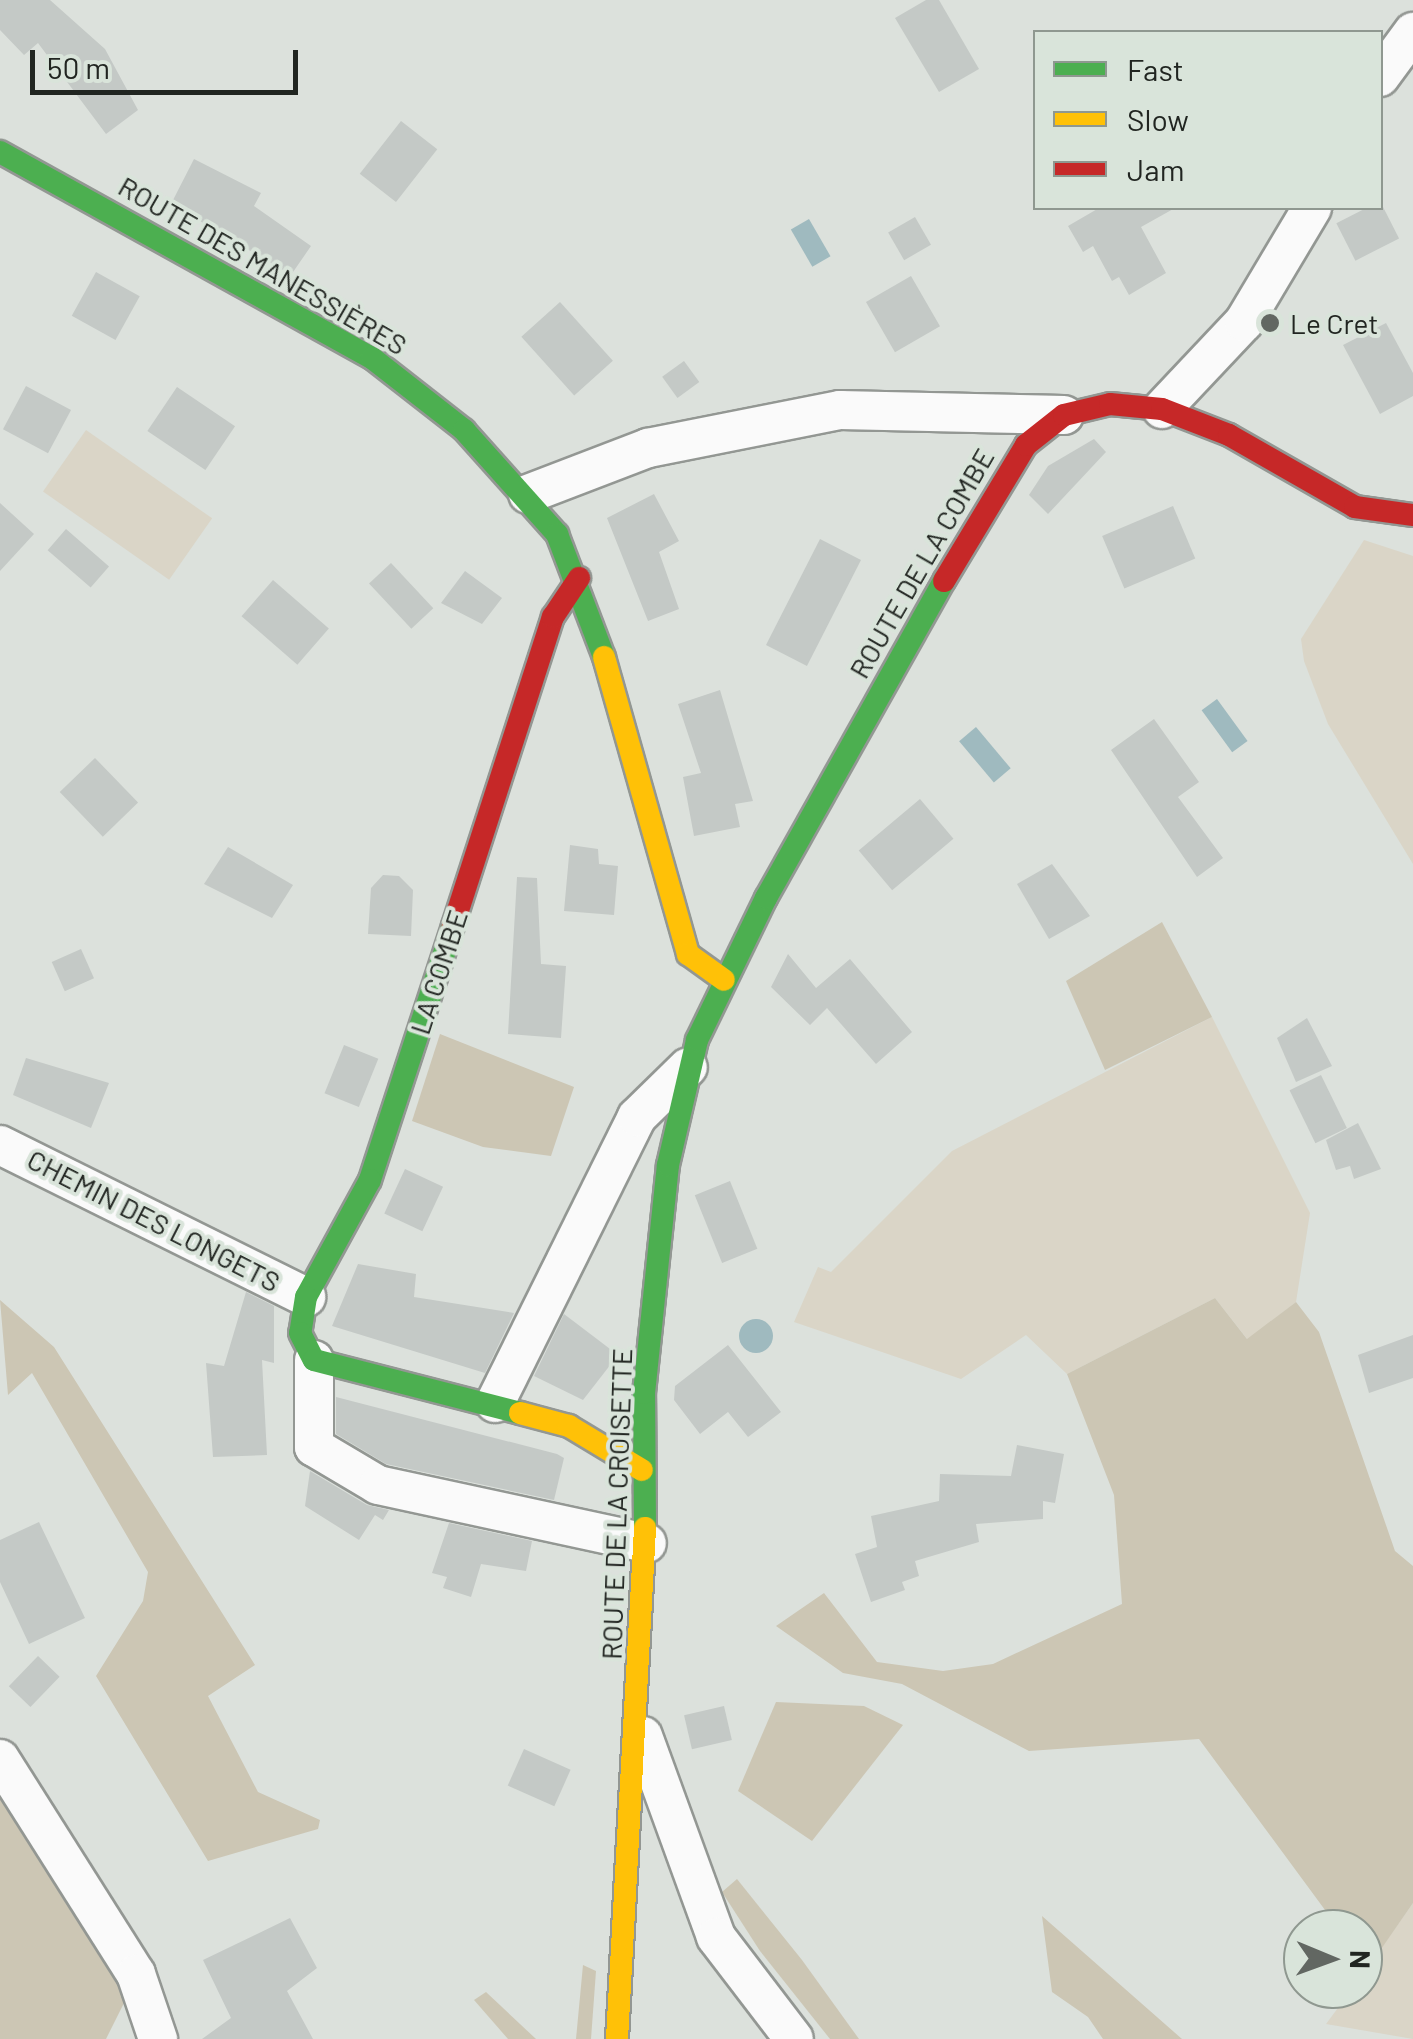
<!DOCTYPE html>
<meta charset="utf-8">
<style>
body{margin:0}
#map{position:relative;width:1413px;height:2039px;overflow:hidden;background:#dce1dc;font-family:Barlow,sans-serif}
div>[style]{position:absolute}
.green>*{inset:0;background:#dad5c7;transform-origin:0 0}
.forest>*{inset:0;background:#ccc6b4}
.water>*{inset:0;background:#9fbabf;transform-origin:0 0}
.round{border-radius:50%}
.building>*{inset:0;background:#c4c9c6;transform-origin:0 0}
.roads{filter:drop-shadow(2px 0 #939793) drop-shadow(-2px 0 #939793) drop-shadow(0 2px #939793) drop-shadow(0 -2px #939793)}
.street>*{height:38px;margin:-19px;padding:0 19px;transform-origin:19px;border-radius:19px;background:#fafafa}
.fast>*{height:22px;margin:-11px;padding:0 11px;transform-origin:11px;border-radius:11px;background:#4caf50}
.slow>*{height:22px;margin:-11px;padding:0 11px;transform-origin:11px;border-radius:11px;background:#ffc107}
.jam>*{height:22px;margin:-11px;padding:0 11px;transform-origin:11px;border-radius:11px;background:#c62828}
.dots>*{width:28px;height:28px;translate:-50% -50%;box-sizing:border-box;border:5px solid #d9e4da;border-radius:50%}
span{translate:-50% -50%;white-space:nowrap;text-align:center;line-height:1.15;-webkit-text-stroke:8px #d9e4da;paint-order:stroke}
.street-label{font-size:28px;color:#212521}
.poi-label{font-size:28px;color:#212521}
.left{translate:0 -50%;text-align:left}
.legend{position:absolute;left:1033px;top:30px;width:350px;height:180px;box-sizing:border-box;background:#d9e4da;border:2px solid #8f9890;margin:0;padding:12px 18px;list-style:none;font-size:30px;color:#212521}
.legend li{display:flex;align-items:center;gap:20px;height:50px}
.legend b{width:50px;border:2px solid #8f9890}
.north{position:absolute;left:1283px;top:1909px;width:100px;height:100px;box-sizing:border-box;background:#d9e4da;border:2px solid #8f9890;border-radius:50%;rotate:91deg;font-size:28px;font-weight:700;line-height:40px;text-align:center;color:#212521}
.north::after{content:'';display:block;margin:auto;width:35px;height:45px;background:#626762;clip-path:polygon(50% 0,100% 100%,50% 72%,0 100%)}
.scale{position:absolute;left:30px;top:50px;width:268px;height:45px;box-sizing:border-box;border:5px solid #212521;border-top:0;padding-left:12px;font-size:30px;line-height:35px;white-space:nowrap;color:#212521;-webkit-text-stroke:8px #d9e4da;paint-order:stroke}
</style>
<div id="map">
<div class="green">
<div style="left:86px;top:430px;width:154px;height:75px;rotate:35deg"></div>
<div style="clip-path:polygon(1364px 540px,1413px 556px,1413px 864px,1328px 724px,1304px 661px,1301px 639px)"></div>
<div style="clip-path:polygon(1212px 1017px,1310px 1213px,1296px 1302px,1248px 1340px,1215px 1298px,1067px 1374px,1026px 1335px,961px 1379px,794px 1322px,818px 1267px,831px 1272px,952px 1151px)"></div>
<div style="clip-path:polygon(1413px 1903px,1413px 2039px,1326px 2024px,1352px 1989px,1363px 1989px,1363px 1974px)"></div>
</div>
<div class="forest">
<div style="clip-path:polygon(1162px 922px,1212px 1017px,1105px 1070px,1066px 981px)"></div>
<div style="clip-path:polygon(440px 1034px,574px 1087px,551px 1156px,483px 1147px,412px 1121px)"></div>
<div style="clip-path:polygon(1215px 1298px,1247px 1339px,1296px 1302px,1319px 1332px,1395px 1551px,1413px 1566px,1413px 1903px,1368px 1968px,1363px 1929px,1339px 1929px,1199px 1739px,1029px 1751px,902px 1684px,843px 1673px,776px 1626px,824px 1593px,877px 1662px,943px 1671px,993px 1664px,1122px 1604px,1114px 1495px,1067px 1374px)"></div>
<div style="clip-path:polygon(0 1300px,54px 1347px,255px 1665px,208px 1696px,258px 1792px,320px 1820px,318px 1829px,208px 1861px,96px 1676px,143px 1601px,148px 1572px,32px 1373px,8px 1395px)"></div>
<div style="clip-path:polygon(776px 1702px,864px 1706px,903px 1725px,812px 1841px,738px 1791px)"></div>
<div style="clip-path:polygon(0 1784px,89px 1920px,125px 2001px,106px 2039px,0 2039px)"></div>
<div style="clip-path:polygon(737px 1879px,802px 1960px,859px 2039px,830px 2039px,760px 1951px,722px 1892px)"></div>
<div style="clip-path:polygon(1042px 1916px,1182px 2039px,1103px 2039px,1088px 2017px,1052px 1992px)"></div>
<div style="clip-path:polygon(583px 1965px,596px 1971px,591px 2039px,576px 2039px)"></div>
<div style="clip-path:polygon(486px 1992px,536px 2039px,508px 2039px,474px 2000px)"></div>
</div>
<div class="water">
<div style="left:809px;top:219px;width:43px;height:21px;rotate:60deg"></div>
<div style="left:1217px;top:699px;width:52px;height:19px;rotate:54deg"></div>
<div style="left:976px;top:727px;width:54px;height:22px;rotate:50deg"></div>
<div class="round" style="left:739px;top:1319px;width:34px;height:34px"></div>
</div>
<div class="building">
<div style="clip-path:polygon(0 0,50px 0,105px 49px,138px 110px,106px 134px,38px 43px,24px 55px,0 30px)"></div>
<div style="clip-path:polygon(926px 0,939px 0,979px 69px,939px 92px,895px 18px)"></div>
<div style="left:401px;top:121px;width:46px;height:67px;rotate:38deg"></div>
<div style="clip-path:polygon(194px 159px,261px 193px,254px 206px,311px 246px,291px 275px,171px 204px)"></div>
<div style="left:1380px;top:201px;width:42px;height:49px;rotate:63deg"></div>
<div style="clip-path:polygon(1099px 208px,1175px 208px,1141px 227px,1166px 273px,1129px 295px,1119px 277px,1112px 281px,1093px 246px,1083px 252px,1068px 226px)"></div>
<div style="left:915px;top:217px;width:32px;height:31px;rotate:60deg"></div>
<div style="left:96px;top:272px;width:50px;height:50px;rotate:29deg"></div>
<div style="left:911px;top:276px;width:58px;height:52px;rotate:60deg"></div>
<div style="left:560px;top:302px;width:79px;height:52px;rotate:48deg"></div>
<div style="clip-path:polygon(1386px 323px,1413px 373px,1413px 396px,1380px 414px,1343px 345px)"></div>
<div style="left:684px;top:361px;width:26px;height:27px;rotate:54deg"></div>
<div style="left:26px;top:386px;width:51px;height:49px;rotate:28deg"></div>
<div style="left:177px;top:387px;width:70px;height:53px;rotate:34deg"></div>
<div style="clip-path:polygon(1094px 439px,1106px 452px,1048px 514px,1029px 495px,1048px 466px)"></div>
<div style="clip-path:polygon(654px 494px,679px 541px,659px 552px,679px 609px,648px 621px,607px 518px)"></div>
<div style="clip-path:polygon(0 503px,34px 534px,0 571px)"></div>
<div style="left:1173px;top:506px;width:57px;height:77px;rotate:67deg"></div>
<div style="left:66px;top:529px;width:57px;height:28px;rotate:41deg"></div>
<div style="left:820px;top:539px;width:46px;height:119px;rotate:27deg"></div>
<div style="left:391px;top:563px;width:62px;height:30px;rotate:47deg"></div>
<div style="clip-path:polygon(465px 571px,502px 598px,482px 624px,441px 603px)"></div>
<div style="left:273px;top:580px;width:74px;height:48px;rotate:41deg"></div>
<div style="clip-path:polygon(720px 690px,753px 801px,735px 804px,740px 827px,694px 836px,683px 777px,701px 773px,678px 704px)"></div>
<div style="clip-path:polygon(1154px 719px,1199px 782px,1178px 797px,1223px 858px,1197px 877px,1111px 750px)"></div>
<div style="left:95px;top:758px;width:62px;height:49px;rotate:46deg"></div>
<div style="left:920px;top:799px;width:52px;height:80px;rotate:50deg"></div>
<div style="clip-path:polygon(570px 845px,598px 849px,599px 864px,618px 866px,614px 915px,564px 911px)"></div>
<div style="clip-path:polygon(228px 847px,293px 885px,272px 918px,204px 884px)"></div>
<div style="clip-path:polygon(1052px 864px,1090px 916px,1049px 939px,1017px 884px)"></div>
<div style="clip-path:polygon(383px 875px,399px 876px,413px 890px,411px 936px,368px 934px,371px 888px)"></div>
<div style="clip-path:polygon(517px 877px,537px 878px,541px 964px,566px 966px,561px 1038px,508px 1034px)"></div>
<div style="left:81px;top:949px;width:32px;height:32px;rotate:66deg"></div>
<div style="clip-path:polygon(788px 954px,816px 988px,850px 959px,912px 1032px,876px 1064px,827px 1008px,810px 1025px,771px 987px)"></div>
<div style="clip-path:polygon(1307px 1018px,1332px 1066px,1296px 1082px,1277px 1038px)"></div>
<div style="left:344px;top:1045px;width:37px;height:52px;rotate:22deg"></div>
<div style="clip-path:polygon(26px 1058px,109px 1083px,91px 1128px,13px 1095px)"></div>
<div style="left:1321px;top:1075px;width:59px;height:35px;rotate:64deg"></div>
<div style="clip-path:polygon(1358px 1123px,1381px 1169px,1354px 1179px,1350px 1166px,1336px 1170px,1326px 1140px)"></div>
<div style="left:405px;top:1169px;width:42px;height:49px;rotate:25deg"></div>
<div style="left:730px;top:1181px;width:73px;height:38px;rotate:68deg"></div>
<div style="clip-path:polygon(358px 1264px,416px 1274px,414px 1297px,514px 1313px,485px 1373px,332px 1326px)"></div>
<div style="clip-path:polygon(246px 1292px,274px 1306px,274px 1363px,262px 1360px,267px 1455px,213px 1457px,206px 1363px,224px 1366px)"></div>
<div style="clip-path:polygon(564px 1314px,618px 1355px,583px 1400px,534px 1376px)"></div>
<div style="clip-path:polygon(1413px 1335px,1413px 1378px,1369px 1393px,1358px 1355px)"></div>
<div style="clip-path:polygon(728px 1345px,781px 1412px,748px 1437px,728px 1412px,700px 1434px,674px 1400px,675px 1386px)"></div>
<div style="clip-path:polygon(336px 1397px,557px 1454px,564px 1458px,554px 1500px,386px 1464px,336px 1434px)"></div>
<div style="clip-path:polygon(1017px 1445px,1064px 1454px,1055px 1503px,1043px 1501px,1043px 1519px,976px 1524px,979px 1542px,915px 1561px,919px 1576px,902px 1582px,905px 1590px,871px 1602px,855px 1554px,877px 1547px,871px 1516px,939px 1501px,940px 1474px,1011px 1476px)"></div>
<div style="clip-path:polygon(310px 1471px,367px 1505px,389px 1510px,383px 1520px,375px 1515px,359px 1540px,305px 1506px)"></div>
<div style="clip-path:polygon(39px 1522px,85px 1618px,29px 1644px,0 1582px,0 1540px)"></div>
<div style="clip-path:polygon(449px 1523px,532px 1541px,526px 1571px,481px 1564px,471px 1597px,443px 1588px,447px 1577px,432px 1573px)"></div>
<div style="left:38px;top:1656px;width:30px;height:42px;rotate:44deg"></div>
<div style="left:724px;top:1706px;width:35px;height:41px;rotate:77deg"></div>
<div style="left:524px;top:1749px;width:51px;height:40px;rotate:24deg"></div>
<div style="clip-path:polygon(290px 1918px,317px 1968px,287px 1991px,313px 2039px,202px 2039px,231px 2018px,203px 1960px)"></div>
</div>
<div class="roads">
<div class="street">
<div style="left:1380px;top:77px;width:56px;rotate:-53.7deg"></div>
<div style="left:1162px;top:409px;width:120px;rotate:-46.7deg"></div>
<div style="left:1244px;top:322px;width:133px;rotate:-59.2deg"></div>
<div style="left:528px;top:494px;width:129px;rotate:-21deg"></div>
<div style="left:648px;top:448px;width:196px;rotate:-11.2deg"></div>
<div style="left:840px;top:410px;width:224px;rotate:1.3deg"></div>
<div style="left:0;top:1145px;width:342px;rotate:26.4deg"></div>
<div style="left:314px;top:1360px;width:87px;rotate:90deg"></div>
<div style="left:314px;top:1447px;width:74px;rotate:30.7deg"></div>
<div style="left:378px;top:1485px;width:275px;rotate:12.2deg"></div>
<div style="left:495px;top:1403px;width:319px;rotate:-63.6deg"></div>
<div style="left:637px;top:1117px;width:71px;rotate:-44.4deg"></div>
<div style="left:643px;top:1736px;width:214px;rotate:70deg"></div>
<div style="left:716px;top:1937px;width:128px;rotate:52.6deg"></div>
<div style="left:0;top:1759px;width:254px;rotate:57.7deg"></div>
<div style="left:136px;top:1974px;width:69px;rotate:71.3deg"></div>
</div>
<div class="fast">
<div style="left:0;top:152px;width:425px;rotate:29deg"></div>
<div style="left:372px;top:358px;width:117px;rotate:38deg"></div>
<div style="left:464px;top:430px;width:140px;rotate:48.2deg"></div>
<div style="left:557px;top:534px;width:132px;rotate:69.1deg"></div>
<div style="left:453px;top:926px;width:267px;rotate:108.1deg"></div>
<div style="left:370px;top:1180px;width:133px;rotate:118.7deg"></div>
<div style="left:306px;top:1297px;width:36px;rotate:99deg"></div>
<div style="left:300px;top:1333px;width:30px;rotate:63deg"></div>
<div style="left:314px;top:1360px;width:213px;rotate:14.4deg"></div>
<div style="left:645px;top:1528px;width:135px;rotate:-90.4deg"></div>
<div style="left:644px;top:1393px;width:229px;rotate:-84deg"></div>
<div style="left:668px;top:1165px;width:128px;rotate:-76.9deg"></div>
<div style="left:697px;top:1040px;width:158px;rotate:-64.1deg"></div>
<div style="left:766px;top:898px;width:364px;rotate:-60.7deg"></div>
</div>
<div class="slow">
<div style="left:604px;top:657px;width:309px;rotate:74.2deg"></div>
<div style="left:688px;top:954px;width:44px;rotate:35.8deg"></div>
<div style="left:520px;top:1413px;width:51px;rotate:14.9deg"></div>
<div style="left:569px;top:1426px;width:85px;rotate:31.1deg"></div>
<div style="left:617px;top:2039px;width:512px;rotate:-86.86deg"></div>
</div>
<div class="jam">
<div style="left:944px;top:581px;width:159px;rotate:-58.9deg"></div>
<div style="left:1026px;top:445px;width:48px;rotate:-38.3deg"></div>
<div style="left:1064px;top:415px;width:47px;rotate:-13.4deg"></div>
<div style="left:1110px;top:404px;width:52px;rotate:5.5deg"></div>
<div style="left:1162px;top:409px;width:72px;rotate:21.2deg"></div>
<div style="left:1229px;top:435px;width:145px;rotate:29.7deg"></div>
<div style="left:1355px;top:507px;width:59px;rotate:7.9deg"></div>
<div style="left:453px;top:926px;width:325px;rotate:-72.1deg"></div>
<div style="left:553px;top:617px;width:47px;rotate:-56.3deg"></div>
</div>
</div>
<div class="dots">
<div style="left:1270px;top:323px;background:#626762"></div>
</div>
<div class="street-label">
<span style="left:263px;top:265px;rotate:30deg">ROUTE DES MANESSIÈRES</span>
<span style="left:921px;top:563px;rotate:-60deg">ROUTE DE LA COMBE</span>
<span style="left:438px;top:972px;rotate:-72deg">LA COMBE</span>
<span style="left:154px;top:1220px;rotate:27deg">CHEMIN DES LONGETS</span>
<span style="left:616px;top:1504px;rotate:-88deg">ROUTE DE LA CROISETTE</span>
</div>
<div class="poi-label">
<span class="left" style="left:1290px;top:323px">Le Cret</span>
</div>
<ul class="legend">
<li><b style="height:12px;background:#4caf50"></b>Fast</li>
<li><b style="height:12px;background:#ffc107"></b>Slow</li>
<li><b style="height:12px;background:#c62828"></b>Jam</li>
</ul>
<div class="north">N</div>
<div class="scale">50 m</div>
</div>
